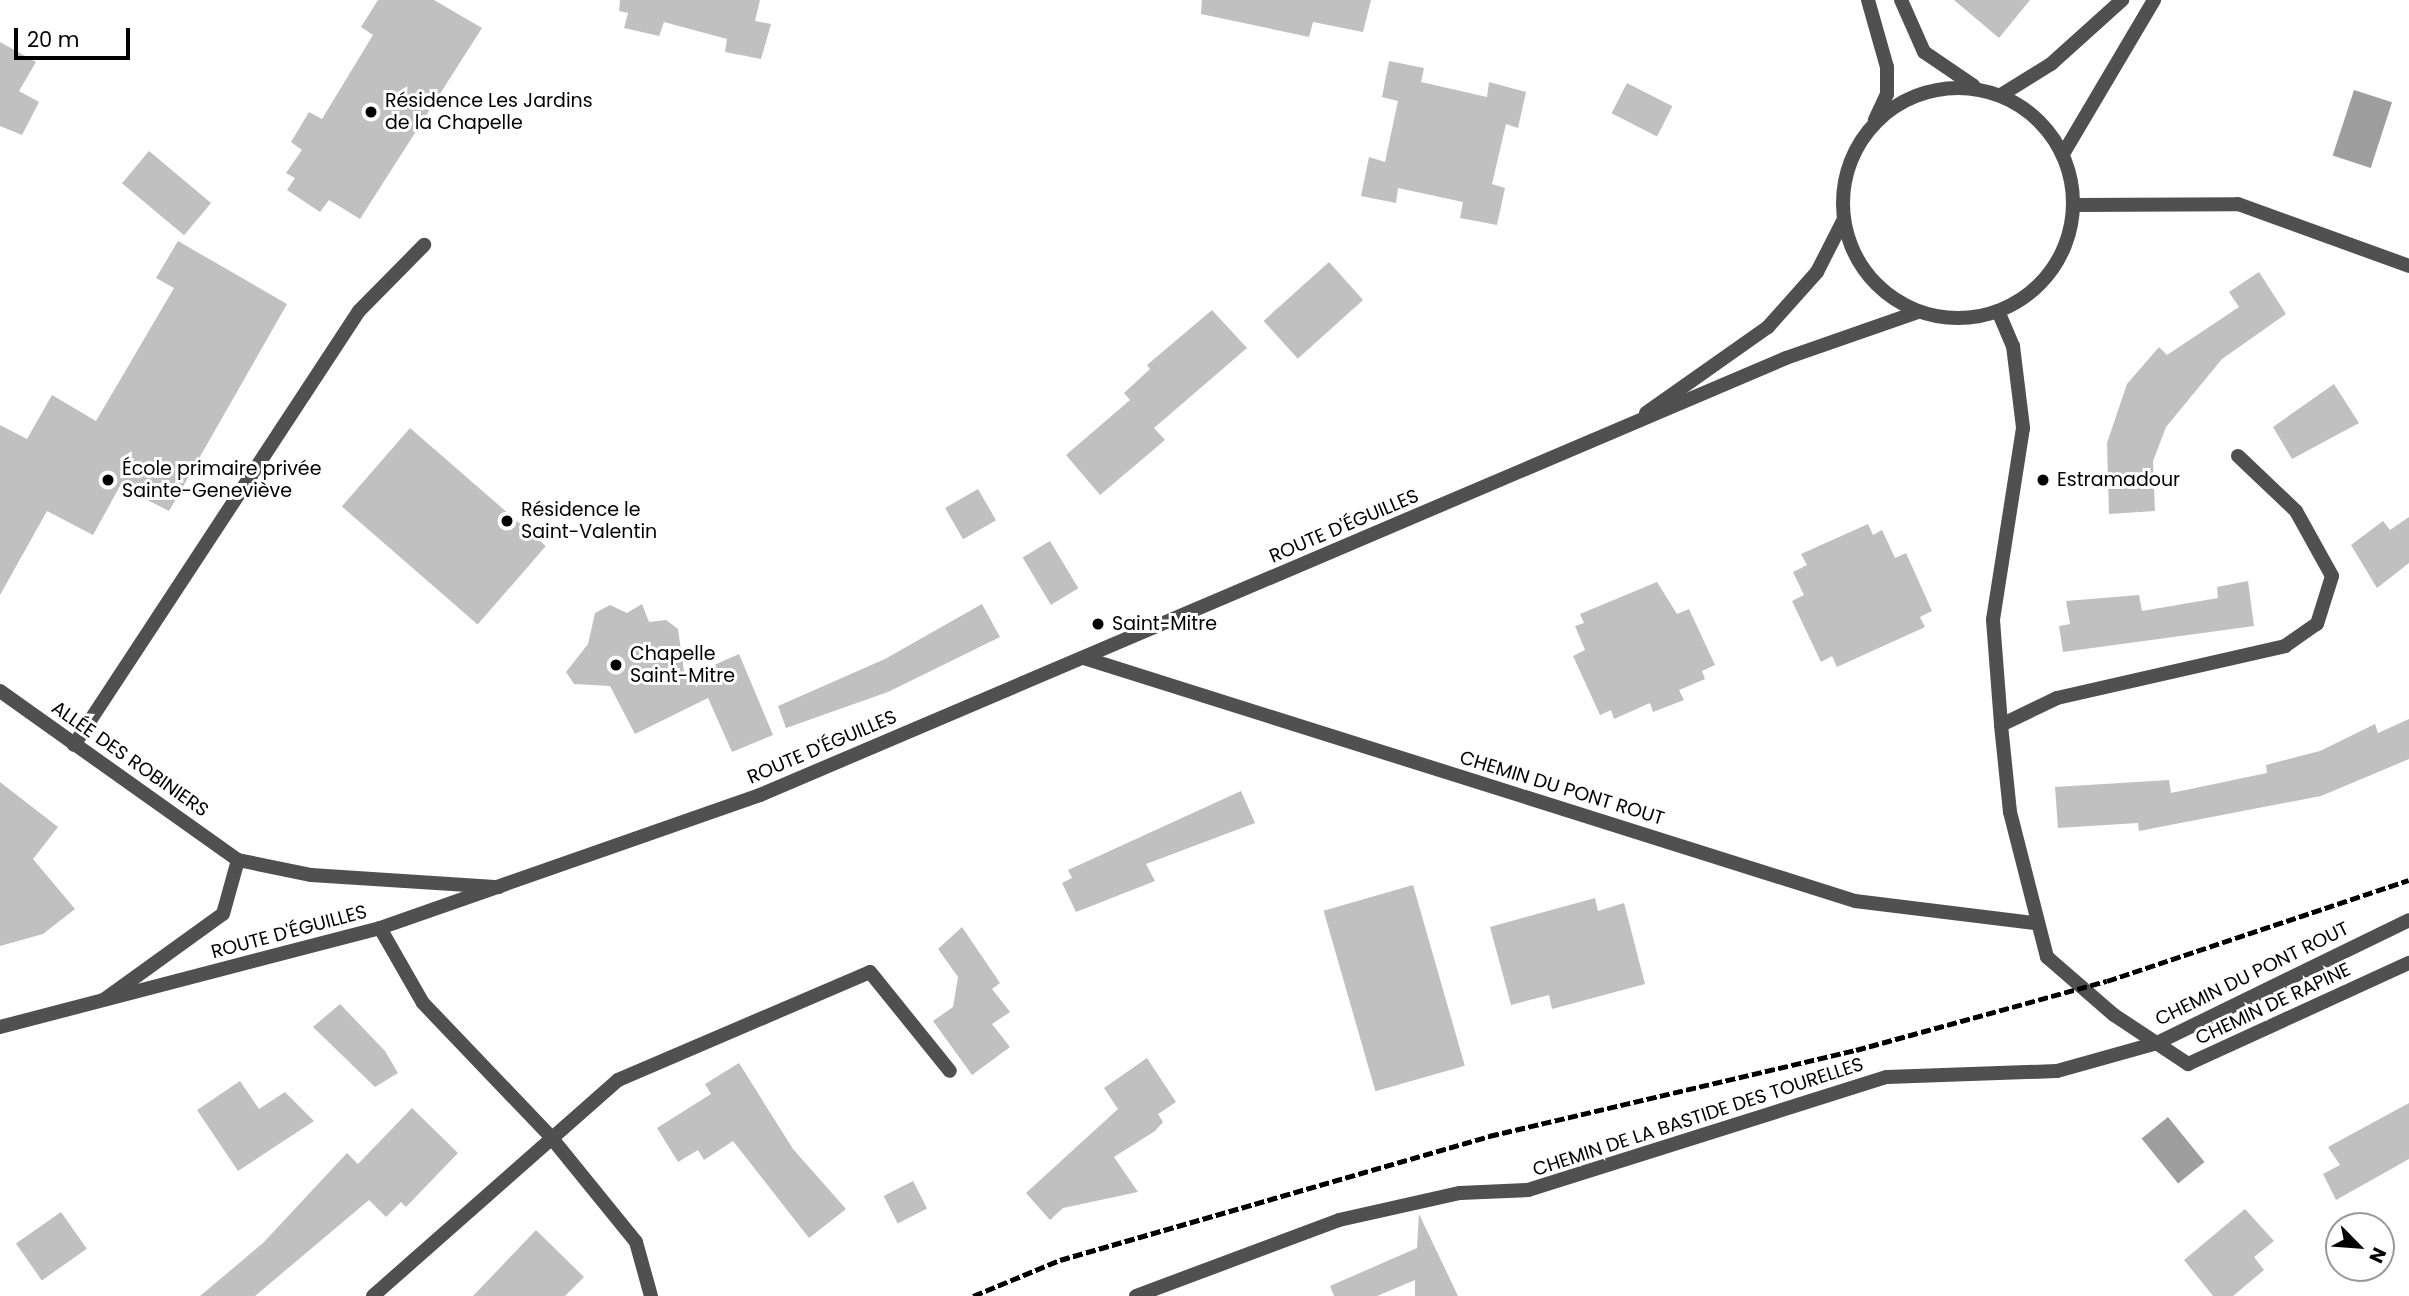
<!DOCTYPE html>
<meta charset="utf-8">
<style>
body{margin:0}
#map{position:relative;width:2409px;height:1296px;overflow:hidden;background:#fff;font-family:Poppins,sans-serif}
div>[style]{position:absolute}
.water>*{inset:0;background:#9e9e9e;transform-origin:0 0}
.building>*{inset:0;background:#c0c0c0;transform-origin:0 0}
.minor>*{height:14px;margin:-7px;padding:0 7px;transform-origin:7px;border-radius:7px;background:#505050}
.tertiary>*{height:14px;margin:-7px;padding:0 7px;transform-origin:7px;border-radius:7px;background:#505050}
.tertiary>.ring{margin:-7px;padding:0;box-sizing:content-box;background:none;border:14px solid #505050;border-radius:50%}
.rail>*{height:5px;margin-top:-2.5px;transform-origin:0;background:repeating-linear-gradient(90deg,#000 0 10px,transparent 0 13.5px)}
.dots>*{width:19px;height:19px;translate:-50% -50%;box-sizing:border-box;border:4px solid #fff;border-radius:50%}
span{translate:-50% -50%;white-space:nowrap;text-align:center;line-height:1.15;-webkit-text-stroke:6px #fff;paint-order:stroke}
.poi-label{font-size:19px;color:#000}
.left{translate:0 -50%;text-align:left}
.street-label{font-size:19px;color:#000}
.north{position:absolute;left:2325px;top:1212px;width:70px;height:70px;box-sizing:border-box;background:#fff;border:2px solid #999;border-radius:50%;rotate:115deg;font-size:19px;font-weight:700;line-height:28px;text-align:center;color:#000}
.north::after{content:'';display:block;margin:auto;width:24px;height:32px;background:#000;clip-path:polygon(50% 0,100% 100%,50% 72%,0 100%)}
.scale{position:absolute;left:14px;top:28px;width:116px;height:32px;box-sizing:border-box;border:4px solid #000;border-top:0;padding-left:9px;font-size:21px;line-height:24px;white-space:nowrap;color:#000;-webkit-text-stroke:5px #fff;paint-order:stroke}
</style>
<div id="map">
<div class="water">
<div style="left:2354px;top:90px;width:40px;height:69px;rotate:18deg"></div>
<div style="left:2168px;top:1117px;width:58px;height:34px;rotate:51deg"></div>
</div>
<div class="building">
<div style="clip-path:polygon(378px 0,434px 0,482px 28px,360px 219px,329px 200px,320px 212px,287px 190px,295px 178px,286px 173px,302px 150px,291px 142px,309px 112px,322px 119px,373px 35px,361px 27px)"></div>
<div style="clip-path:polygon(620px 0,760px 0,755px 21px,771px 24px,761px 59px,725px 52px,727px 39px,664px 22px,659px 36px,624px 28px,628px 13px,619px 11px)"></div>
<div style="clip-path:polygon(1202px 0,1371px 0,1363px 32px,1313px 22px,1309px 37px,1201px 14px)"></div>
<div style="clip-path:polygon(1954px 0,2030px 0,1999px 38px)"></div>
<div style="clip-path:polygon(0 42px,36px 62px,19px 91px,39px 102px,22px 135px,0 126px)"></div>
<div style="clip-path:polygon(1389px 61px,1424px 68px,1421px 82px,1487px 97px,1489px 82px,1526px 92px,1518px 128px,1506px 124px,1492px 184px,1505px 188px,1497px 225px,1460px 218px,1463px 202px,1398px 188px,1396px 203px,1361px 196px,1369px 157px,1385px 162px,1398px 101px,1382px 97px)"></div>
<div style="left:1627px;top:83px;width:51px;height:34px;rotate:27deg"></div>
<div style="left:149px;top:151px;width:81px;height:42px;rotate:40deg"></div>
<div style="clip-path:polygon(178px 241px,287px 304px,169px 511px,120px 486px,93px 535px,47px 511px,0 595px,0 425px,27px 439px,52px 395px,96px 421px,174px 288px,156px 278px)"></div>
<div style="left:1329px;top:262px;width:51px;height:88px;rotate:48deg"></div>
<div style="clip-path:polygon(2259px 272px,2286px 314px,2222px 359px,2166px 427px,2153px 461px,2155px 511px,2109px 514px,2107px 443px,2127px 384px,2159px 347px,2167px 355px,2239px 307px,2229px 292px)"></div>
<div style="clip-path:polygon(1212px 310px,1247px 348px,1154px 428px,1165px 440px,1100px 495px,1066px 455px,1130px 400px,1124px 393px,1150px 369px,1147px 365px)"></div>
<div style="clip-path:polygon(2334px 384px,2359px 423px,2292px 459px,2273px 427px)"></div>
<div style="left:410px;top:428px;width:180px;height:104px;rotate:41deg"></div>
<div style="left:978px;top:489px;width:36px;height:38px;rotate:60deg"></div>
<div style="clip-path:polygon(2409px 517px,2409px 563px,2377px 588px,2351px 545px,2383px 521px,2390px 530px)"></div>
<div style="clip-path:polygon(1868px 524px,1873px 535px,1882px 530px,1895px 558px,1906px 553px,1932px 611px,1920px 617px,1925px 627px,1837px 667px,1832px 656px,1821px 662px,1792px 601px,1804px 595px,1793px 572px,1807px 565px,1801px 554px)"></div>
<div style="left:1050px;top:541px;width:55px;height:32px;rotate:59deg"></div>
<div style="clip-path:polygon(2248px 581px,2254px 626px,2063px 652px,2059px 626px,2070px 624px,2066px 601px,2139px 595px,2142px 611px,2218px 598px,2217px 587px)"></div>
<div style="clip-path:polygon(1657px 582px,1677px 614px,1689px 609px,1715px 665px,1702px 671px,1705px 679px,1679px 690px,1684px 700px,1653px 712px,1650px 703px,1614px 719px,1611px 710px,1600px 715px,1573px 656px,1585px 650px,1575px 626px,1584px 623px,1580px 614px)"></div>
<div style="clip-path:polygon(642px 604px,649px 622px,666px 620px,678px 629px,685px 678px,739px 654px,773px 735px,732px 752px,708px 698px,635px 734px,610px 686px,574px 684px,566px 672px,588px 644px,595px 613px,610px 605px,627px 613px)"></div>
<div style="clip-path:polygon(982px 604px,1000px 637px,888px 692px,786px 728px,778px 706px,885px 659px)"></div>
<div style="clip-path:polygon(2409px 719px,2409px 759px,2321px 796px,2139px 831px,2138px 823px,2058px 828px,2055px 787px,2169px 780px,2171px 793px,2267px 773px,2266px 765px,2320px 751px,2375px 724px,2378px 733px)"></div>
<div style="clip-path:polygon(0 782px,58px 827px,33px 859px,75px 909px,43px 934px,0 946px)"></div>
<div style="clip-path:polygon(1241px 791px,1255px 823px,1146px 864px,1155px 881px,1076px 912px,1062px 883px,1072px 878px,1068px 870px)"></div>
<div style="left:1413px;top:885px;width:188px;height:93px;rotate:74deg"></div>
<div style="clip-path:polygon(1595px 898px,1598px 911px,1624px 903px,1645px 984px,1552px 1009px,1549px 995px,1511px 1005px,1490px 927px)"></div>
<div style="clip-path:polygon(962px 927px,1000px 983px,992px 989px,1010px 1012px,992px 1024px,1010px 1047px,972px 1075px,933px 1021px,953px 1007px,958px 977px,938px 949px)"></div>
<div style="clip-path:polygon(340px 1004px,385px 1051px,398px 1073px,375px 1087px,313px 1027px)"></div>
<div style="clip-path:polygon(1147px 1058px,1176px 1102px,1158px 1114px,1163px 1122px,1155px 1131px,1114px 1157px,1138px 1192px,1063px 1208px,1050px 1220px,1026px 1193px,1118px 1109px,1104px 1088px)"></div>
<div style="clip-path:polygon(739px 1063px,793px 1149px,846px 1209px,809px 1238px,733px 1141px,704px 1160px,698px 1150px,678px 1162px,657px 1128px,711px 1094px,705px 1084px)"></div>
<div style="clip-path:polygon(240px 1081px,259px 1109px,285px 1092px,314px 1121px,238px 1171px,197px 1110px)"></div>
<div style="clip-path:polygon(2409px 1103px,2409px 1159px,2336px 1200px,2323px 1174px,2340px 1165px,2328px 1147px)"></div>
<div style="clip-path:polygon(412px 1108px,458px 1153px,406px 1207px,401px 1202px,386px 1217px,369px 1200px,255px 1296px,200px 1296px,263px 1243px,347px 1153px,358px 1164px)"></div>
<div style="left:913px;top:1181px;width:31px;height:33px;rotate:63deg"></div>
<div style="clip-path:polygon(2245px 1209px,2274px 1241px,2254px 1257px,2264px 1270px,2233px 1296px,2213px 1296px,2184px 1260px)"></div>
<div style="left:61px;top:1212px;width:45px;height:55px;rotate:55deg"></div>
<div style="clip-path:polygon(1419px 1214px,1458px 1296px,1415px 1296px,1415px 1280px,1377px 1296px,1334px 1296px,1330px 1286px,1417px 1248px)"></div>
<div style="clip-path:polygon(536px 1230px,584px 1277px,565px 1296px,473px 1296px)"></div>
</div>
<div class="minor">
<div style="left:2074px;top:205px;width:164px;rotate:-0.3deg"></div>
<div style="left:2238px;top:204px;width:182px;rotate:19.9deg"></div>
<div style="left:1998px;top:311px;width:38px;rotate:67deg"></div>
<div style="left:2013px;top:346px;width:83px;rotate:83deg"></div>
<div style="left:2023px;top:428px;width:194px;rotate:98.9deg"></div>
<div style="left:1993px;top:620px;width:105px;rotate:85.6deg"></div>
<div style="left:2001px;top:725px;width:87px;rotate:84.1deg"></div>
<div style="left:2010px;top:812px;width:150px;rotate:75.7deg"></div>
<div style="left:2047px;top:957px;width:89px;rotate:40.9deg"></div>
<div style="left:2114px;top:1015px;width:89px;rotate:33.5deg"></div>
<div style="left:2188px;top:1064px;width:243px;rotate:-24.6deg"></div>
<div style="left:1084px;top:658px;width:808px;rotate:17.49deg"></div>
<div style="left:1855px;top:901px;width:181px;rotate:7deg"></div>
<div style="left:0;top:691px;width:292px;rotate:35.4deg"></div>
<div style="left:238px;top:860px;width:75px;rotate:11.6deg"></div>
<div style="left:311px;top:875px;width:188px;rotate:3.7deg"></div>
<div style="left:2001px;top:725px;width:62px;rotate:-25.7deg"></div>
<div style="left:2057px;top:698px;width:234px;rotate:-12.8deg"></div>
<div style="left:2285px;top:646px;width:39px;rotate:-35deg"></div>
<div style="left:2317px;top:624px;width:50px;rotate:-72.6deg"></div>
<div style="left:2332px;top:576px;width:74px;rotate:-119deg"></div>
<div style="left:2296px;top:511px;width:80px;rotate:-136.5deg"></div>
<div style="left:74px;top:745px;width:519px;rotate:-56.71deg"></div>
<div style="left:359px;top:311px;width:93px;rotate:-45.4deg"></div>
<div style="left:380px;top:928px;width:86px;rotate:60.2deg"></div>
<div style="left:423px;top:1003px;width:184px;rotate:46.3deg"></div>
<div style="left:550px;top:1136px;width:136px;rotate:50.9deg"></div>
<div style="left:636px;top:1242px;width:56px;rotate:74.5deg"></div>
<div style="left:105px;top:999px;width:145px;rotate:-35.8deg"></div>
<div style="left:223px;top:914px;width:56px;rotate:-74.5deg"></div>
<div style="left:373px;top:1296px;width:327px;rotate:-41.4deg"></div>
<div style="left:618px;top:1080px;width:274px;rotate:-23.2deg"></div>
<div style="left:870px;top:972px;width:127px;rotate:51.1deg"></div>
<div style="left:1136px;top:1296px;width:217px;rotate:-20.5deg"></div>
<div style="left:1339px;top:1220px;width:124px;rotate:-12.6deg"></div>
<div style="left:1460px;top:1193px;width:68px;rotate:-2.5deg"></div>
<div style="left:1528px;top:1190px;width:376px;rotate:-17.5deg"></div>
<div style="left:1887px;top:1077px;width:170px;rotate:-2deg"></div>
<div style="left:2057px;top:1071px;width:104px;rotate:-15.6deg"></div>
<div style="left:2157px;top:1043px;width:280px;rotate:-26deg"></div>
</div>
<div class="tertiary">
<div style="left:1868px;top:0;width:70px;rotate:74.2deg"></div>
<div style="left:1887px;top:67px;width:27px;rotate:90deg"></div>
<div style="left:1887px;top:94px;width:29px;rotate:115deg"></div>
<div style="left:1901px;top:0;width:57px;rotate:66.1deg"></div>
<div style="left:1924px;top:52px;width:60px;rotate:34.2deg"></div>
<div class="ring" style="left:1843px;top:88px;width:216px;height:216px"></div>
<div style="left:2001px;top:95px;width:59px;rotate:-31.8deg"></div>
<div style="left:2051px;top:64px;width:96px;rotate:-42deg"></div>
<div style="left:2063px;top:154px;width:179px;rotate:-59.4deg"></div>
<div style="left:1646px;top:413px;width:149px;rotate:-35.2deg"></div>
<div style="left:1768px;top:327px;width:74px;rotate:-48.3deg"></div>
<div style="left:1817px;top:272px;width:57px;rotate:-63deg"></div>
<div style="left:0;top:1027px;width:393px;rotate:-14.6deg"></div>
<div style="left:380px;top:928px;width:403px;rotate:-19.3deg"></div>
<div style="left:760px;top:795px;width:1115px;rotate:-23.07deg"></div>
<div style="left:1786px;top:358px;width:140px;rotate:-19.2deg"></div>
</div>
<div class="rail">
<div style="left:973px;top:1296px;width:94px;rotate:-22.5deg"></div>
<div style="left:1060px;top:1260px;width:447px;rotate:-16.1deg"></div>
<div style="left:1489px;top:1136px;width:377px;rotate:-13.2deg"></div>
<div style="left:1856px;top:1050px;width:260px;rotate:-15.4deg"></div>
<div style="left:2107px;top:981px;width:318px;rotate:-18.5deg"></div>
</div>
<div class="dots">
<div style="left:371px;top:112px;background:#000"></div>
<div style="left:108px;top:480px;background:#000"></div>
<div style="left:2043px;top:480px;background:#000"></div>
<div style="left:507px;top:521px;background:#000"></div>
<div style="left:1098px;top:624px;background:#000"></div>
<div style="left:616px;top:665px;background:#000"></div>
</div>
<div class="poi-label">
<span class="left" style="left:385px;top:112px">Résidence Les Jardins<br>de la Chapelle</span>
<span class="left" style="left:122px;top:480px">École primaire privée<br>Sainte-Geneviève</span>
<span class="left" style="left:2057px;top:480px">Estramadour</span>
<span class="left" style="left:521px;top:521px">Résidence le<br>Saint-Valentin</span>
<span class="left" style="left:1112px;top:624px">Saint-Mitre</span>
<span class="left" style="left:630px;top:665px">Chapelle<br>Saint-Mitre</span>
</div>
<div class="street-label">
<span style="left:1344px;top:526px;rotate:-23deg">ROUTE D'ÉGUILLES</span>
<span style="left:822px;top:747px;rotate:-23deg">ROUTE D'ÉGUILLES</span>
<span style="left:130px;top:759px;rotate:35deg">ALLÉE DES ROBINIERS</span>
<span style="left:1562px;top:788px;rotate:17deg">CHEMIN DU PONT ROUT</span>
<span style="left:289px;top:932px;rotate:-15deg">ROUTE D'ÉGUILLES</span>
<span style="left:2252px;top:974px;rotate:-26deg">CHEMIN DU PONT ROUT</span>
<span style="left:2273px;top:1004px;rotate:-25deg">CHEMIN DE RAPINE</span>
<span style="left:1698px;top:1117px;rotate:-18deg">CHEMIN DE LA BASTIDE DES TOURELLES</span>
</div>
<div class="north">N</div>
<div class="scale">20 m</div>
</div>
